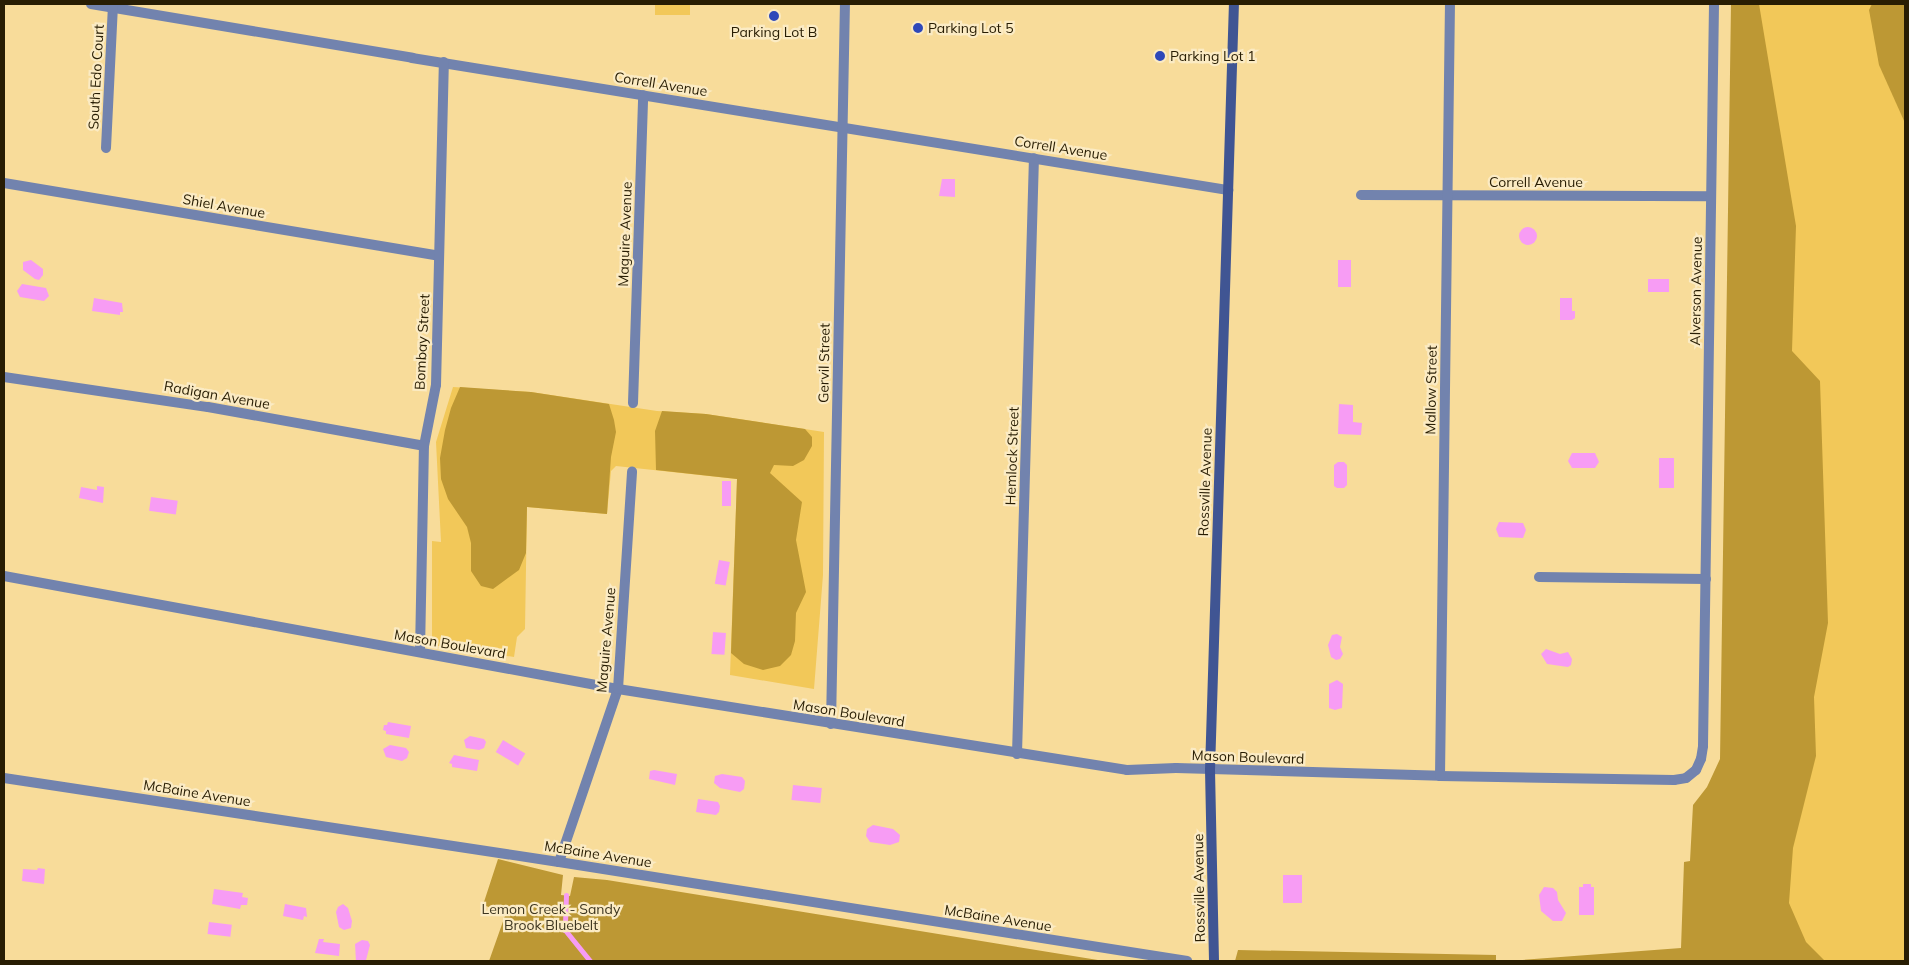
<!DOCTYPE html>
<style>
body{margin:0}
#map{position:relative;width:1909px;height:965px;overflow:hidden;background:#f8dc9a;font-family:Mulish,sans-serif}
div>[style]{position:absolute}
.green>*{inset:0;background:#f2c859;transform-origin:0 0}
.forest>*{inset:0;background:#bd9834}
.water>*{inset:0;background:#f79cf4;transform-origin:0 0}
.round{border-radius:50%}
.stream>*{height:5px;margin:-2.5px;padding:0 2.5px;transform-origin:2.5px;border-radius:2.5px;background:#f79cf4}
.street>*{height:10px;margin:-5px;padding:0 5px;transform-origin:5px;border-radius:5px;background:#7283ae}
.secondary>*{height:10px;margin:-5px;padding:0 5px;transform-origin:5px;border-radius:5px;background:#405593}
.dots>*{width:14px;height:14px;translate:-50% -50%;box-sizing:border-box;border:2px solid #fbebc4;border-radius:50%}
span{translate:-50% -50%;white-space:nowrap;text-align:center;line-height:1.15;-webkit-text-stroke:4.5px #fbebc4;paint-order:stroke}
.poi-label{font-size:14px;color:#281d03}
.left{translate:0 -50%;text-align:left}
.street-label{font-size:14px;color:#281d03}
.park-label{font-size:14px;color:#3e3620}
.frame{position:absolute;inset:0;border:5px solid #281d03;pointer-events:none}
</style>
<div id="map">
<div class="green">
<div style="left:655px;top:4px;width:35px;height:11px"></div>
<div style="left:1731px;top:4px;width:174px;height:957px"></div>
<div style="clip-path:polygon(453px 387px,531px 392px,657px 411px,706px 414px,824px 432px,823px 575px,814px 689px,730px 675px,737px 479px,616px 466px,611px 471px,607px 514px,527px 507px,525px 629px,517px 637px,514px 657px,432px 645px,432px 541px,441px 542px,436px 442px)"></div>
</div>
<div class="forest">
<div style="clip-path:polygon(1731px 4px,1759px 4px,1796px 226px,1792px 351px,1820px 381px,1828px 623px,1814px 697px,1816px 756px,1793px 848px,1789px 903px,1806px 942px,1825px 961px,1508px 961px,1681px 948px,1684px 862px,1690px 861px,1693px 805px,1707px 787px,1720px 759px)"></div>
<div style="clip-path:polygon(1872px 4px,1905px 4px,1905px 123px,1879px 65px,1869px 10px)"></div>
<div style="clip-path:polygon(460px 387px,531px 392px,609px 404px,614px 420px,616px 432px,611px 457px,607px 514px,527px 507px,526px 553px,519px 570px,493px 589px,481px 586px,471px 571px,471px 543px,467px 527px,448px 499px,441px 479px,440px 458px,445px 430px,451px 408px)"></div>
<div style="clip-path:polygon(662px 411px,706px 414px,805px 429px,812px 437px,812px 446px,804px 460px,793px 466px,774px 465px,770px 473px,802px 502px,796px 540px,806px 592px,796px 613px,795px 641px,791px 655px,780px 666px,763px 670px,744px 664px,731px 653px,737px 479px,656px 470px,655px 431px)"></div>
<div style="clip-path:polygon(498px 859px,563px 875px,561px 895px,570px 896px,574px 877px,607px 880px,1104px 961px,489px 961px,506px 913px,483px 905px)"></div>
<div style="clip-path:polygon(1238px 950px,1496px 955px,1496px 961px,1235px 961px)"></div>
</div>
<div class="water">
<div style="clip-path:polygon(942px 179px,955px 179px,955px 197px,939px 196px)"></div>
<div class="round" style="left:1519px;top:227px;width:18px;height:18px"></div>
<div style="clip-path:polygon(31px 260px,43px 269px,43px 275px,39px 280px,35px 279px,23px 270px,23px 262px)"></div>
<div style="left:1338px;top:260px;width:13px;height:27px"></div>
<div style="left:1648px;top:279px;width:21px;height:13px"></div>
<div style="clip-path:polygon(22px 284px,46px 288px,49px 296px,44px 301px,20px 297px,17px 291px)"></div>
<div style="clip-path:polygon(94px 298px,122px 303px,123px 312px,120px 312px,120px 315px,92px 311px)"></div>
<div style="clip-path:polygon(1560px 298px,1572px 298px,1572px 311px,1575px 311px,1575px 318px,1572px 320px,1560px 320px)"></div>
<div style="clip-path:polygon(1339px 404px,1353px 405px,1353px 422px,1362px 423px,1361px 435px,1338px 434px)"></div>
<div style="clip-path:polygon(1572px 453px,1595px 453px,1599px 462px,1595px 468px,1572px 468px,1568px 461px)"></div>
<div style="left:1659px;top:458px;width:15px;height:30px"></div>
<div style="clip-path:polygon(1338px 462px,1344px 462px,1347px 465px,1347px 485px,1344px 488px,1337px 488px,1334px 486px,1334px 465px)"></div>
<div style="left:722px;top:481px;width:9px;height:25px"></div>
<div style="clip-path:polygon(97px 486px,104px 487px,103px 503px,79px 498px,81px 487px,97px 490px)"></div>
<div style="left:151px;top:497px;width:27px;height:14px;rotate:8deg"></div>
<div style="clip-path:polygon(1499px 522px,1523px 523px,1526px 530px,1523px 538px,1499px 537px,1496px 529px)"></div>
<div style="left:719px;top:560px;width:11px;height:24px;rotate:10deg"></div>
<div style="left:713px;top:632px;width:13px;height:22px;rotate:4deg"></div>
<div style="clip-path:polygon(1337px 634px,1342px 637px,1340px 647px,1343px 654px,1340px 659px,1336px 660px,1331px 657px,1328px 645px,1332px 635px)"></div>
<div style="clip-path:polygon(1546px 649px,1560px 654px,1568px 652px,1572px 659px,1571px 665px,1568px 667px,1547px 664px,1541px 654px)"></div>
<div style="clip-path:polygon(1337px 680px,1343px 684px,1342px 708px,1335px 710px,1329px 708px,1329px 684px)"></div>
<div style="clip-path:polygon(388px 722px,411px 726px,409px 738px,386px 734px,386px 731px,383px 730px,384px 725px,387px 725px)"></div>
<div style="clip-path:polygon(470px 736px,484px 739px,486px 742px,484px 748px,479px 750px,466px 748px,464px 740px)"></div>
<div style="left:503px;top:740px;width:26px;height:14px;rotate:31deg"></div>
<div style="clip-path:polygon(390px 745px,406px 748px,409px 752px,407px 758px,402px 761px,386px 757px,383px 749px)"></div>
<div style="clip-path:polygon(454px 755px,479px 760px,477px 771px,452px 767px,452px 764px,449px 763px)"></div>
<div style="clip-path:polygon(654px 770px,677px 774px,675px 785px,649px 779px,650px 771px)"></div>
<div style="clip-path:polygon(722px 774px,742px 777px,745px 781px,744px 789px,740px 792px,720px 788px,714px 783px,715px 776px)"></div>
<div style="left:793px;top:785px;width:29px;height:15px;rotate:6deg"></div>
<div style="clip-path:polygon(698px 799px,718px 802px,720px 806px,719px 812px,716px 815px,696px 812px)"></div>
<div style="clip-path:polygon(873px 825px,893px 829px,900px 835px,899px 842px,890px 845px,870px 842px,866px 836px,867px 829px)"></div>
<div style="clip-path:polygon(38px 868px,45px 869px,44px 884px,22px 881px,23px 869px,37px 870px)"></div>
<div style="left:1283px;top:875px;width:19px;height:28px"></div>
<div style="clip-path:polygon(1583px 884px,1591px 884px,1591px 887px,1594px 887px,1594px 915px,1579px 915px,1579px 887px,1583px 887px)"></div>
<div style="clip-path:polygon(1544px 887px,1553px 888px,1557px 892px,1558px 900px,1566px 913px,1562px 921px,1553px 921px,1541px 911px,1539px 895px)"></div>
<div style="clip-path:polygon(214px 889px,243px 893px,242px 897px,248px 898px,247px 905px,241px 905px,240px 909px,212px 904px)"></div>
<div style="clip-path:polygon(285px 904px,306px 908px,307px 917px,304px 916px,303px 920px,283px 916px)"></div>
<div style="clip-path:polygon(343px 904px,348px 908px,352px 921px,351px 928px,344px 930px,339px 927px,336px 912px,338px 907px)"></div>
<div style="left:209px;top:922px;width:23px;height:12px;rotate:7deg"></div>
<div style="clip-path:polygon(319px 939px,324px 939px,323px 942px,340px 944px,339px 956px,315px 953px)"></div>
<div style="clip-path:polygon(362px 940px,368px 941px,370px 945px,366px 960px,356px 961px,355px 944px)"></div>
</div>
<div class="stream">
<div style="left:566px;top:895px;width:35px;rotate:92deg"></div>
<div style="left:565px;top:930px;width:40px;rotate:51deg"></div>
</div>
<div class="street">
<div style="left:91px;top:4px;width:326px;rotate:9.5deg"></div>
<div style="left:412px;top:58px;width:827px;rotate:9.19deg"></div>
<div style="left:106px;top:148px;width:144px;rotate:-87.2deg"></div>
<div style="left:4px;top:183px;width:441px;rotate:9.5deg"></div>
<div style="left:1361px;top:195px;width:350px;rotate:0.2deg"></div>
<div style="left:4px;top:377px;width:206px;rotate:8.4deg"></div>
<div style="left:208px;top:407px;width:219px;rotate:10.2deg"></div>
<div style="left:633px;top:403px;width:308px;rotate:-88.1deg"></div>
<div style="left:4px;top:576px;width:624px;rotate:10.43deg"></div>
<div style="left:618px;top:689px;width:515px;rotate:9.04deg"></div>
<div style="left:1127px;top:770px;width:49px;rotate:-2.3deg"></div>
<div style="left:1176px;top:768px;width:264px;rotate:1.7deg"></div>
<div style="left:1440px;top:776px;width:234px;rotate:1deg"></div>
<div style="left:1674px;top:780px;width:12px;rotate:-9deg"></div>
<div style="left:1686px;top:778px;width:13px;rotate:-39deg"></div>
<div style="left:1696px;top:770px;width:12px;rotate:-66deg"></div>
<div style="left:1701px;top:759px;width:13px;rotate:-81deg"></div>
<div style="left:1703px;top:746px;width:742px;rotate:-89.15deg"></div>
<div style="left:1539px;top:577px;width:167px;rotate:0.7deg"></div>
<div style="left:420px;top:652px;width:206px;rotate:-88.9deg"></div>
<div style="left:424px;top:446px;width:62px;rotate:-78.9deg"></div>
<div style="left:436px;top:385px;width:323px;rotate:-88.6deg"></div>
<div style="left:831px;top:724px;width:720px;rotate:-88.89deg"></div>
<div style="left:1017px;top:754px;width:596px;rotate:-88.37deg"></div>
<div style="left:1440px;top:776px;width:772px;rotate:-89.26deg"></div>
<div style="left:4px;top:778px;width:561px;rotate:8.61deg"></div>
<div style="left:559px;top:862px;width:636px;rotate:8.96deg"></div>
<div style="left:559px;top:862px;width:183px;rotate:-71.2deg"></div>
<div style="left:618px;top:689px;width:218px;rotate:-86.3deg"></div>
</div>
<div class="secondary">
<div style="left:1214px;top:961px;width:191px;rotate:-91.2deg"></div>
<div style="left:1210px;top:770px;width:766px;rotate:-88.21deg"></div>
</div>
<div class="dots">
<div style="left:774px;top:16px;background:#2e48b9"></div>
<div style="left:918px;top:28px;background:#2e48b9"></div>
<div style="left:1160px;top:56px;background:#2e48b9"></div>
</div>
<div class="poi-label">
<span class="left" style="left:928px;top:28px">Parking Lot 5</span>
<span style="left:774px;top:32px">Parking Lot B</span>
<span class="left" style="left:1170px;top:56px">Parking Lot 1</span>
</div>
<div class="street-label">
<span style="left:96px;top:77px;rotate:-87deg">South Edo Court</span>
<span style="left:661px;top:84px;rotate:9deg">Correll Avenue</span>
<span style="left:1061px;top:148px;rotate:9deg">Correll Avenue</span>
<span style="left:1536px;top:182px">Correll Avenue</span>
<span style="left:224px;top:206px;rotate:10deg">Shiel Avenue</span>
<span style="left:625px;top:234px;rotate:-88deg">Maguire Avenue</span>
<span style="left:1696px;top:291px;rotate:-89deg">Alverson Avenue</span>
<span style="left:422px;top:342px;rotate:-87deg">Bombay Street</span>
<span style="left:824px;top:363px;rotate:-89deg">Gervil Street</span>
<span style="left:1431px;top:390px;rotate:-89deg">Mallow Street</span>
<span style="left:217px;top:395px;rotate:10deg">Radigan Avenue</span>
<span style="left:1012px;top:456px;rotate:-88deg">Hemlock Street</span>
<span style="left:1205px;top:482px;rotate:-88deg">Rossville Avenue</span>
<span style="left:606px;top:640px;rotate:-85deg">Maguire Avenue</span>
<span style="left:450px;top:644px;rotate:10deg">Mason Boulevard</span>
<span style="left:849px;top:713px;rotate:9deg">Mason Boulevard</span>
<span style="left:1248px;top:757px;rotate:2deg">Mason Boulevard</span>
<span style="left:197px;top:793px;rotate:9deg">McBaine Avenue</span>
<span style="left:598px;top:854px;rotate:9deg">McBaine Avenue</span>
<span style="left:1199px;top:888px;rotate:-91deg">Rossville Avenue</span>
<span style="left:998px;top:918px;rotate:9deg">McBaine Avenue</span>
</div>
<div class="park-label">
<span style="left:551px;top:917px">Lemon Creek - Sandy<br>Brook Bluebelt</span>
</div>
<div class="frame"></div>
</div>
